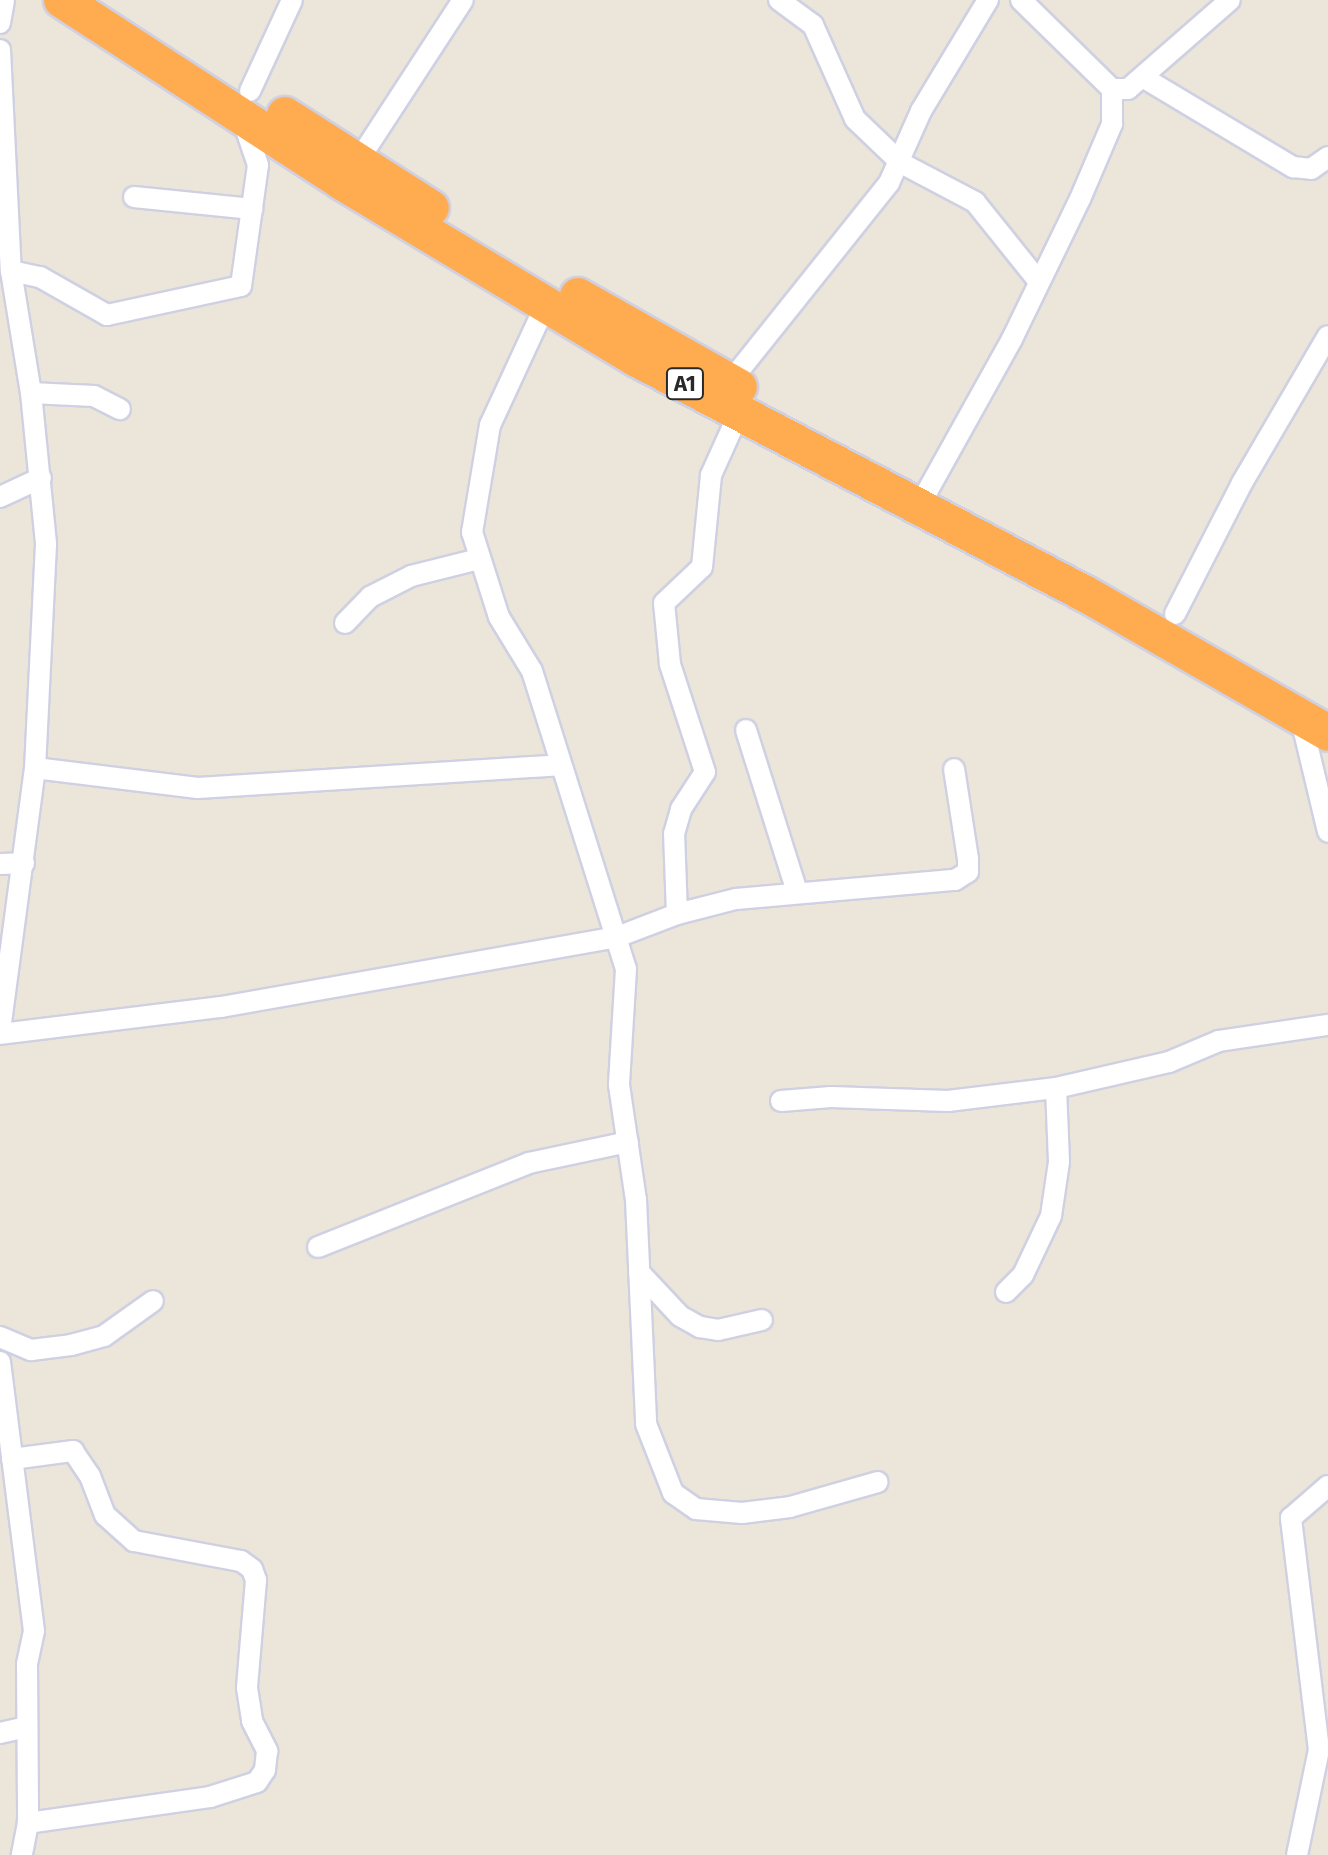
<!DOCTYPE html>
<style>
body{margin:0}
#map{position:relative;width:1328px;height:1855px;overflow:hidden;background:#ece6da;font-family:"Fira Sans",sans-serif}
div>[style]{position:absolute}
.roads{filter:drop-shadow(2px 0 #cfd1e2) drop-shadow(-2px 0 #cfd1e2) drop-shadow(0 2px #cfd1e2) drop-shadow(0 -2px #cfd1e2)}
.street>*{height:20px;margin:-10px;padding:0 10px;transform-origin:10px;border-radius:10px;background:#fff}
.highway>*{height:36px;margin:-18px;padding:0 18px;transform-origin:18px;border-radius:18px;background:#ffac51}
span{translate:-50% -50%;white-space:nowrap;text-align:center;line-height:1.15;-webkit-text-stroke:7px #fff;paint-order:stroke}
.shield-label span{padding:2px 6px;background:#fff;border:2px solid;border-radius:6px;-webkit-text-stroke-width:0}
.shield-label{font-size:22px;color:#292929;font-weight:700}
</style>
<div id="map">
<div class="roads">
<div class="street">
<div style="left:779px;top:0;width:42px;rotate:36.3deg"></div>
<div style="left:813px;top:25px;width:103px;rotate:65.9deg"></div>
<div style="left:855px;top:119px;width:64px;rotate:43.7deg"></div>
<div style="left:901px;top:163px;width:84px;rotate:27.8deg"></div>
<div style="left:975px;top:202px;width:102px;rotate:51.3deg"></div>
<div style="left:1021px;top:0;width:127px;rotate:44.4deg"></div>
<div style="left:1112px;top:89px;width:16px"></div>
<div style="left:1128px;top:89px;width:135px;rotate:-41.1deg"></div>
<div style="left:0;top:23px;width:23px;rotate:-80deg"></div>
<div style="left:0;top:50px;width:221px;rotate:87.2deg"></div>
<div style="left:11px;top:271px;width:124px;rotate:80.7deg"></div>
<div style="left:31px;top:393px;width:152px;rotate:84.3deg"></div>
<div style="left:46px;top:544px;width:224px;rotate:92.8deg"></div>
<div style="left:35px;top:768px;width:264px;rotate:97.6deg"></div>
<div style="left:1144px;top:78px;width:174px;rotate:30.9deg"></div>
<div style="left:1293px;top:167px;width:18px;rotate:6deg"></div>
<div style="left:1311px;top:169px;width:21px;rotate:-35deg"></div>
<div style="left:250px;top:91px;width:100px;rotate:-65.2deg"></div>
<div style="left:358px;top:161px;width:192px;rotate:-56.9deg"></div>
<div style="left:134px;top:197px;width:119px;rotate:5.8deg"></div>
<div style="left:11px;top:271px;width:30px;rotate:12deg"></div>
<div style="left:40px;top:277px;width:77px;rotate:29.6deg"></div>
<div style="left:107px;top:315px;width:137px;rotate:-12.2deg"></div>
<div style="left:241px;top:286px;width:122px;rotate:-82deg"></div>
<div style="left:258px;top:165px;width:50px;rotate:-108.8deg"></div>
<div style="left:546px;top:304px;width:133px;rotate:114.8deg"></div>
<div style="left:490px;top:425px;width:109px;rotate:99.5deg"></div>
<div style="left:472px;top:532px;width:89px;rotate:72.4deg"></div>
<div style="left:499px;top:617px;width:63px;rotate:58.6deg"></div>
<div style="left:532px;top:671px;width:312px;rotate:72.5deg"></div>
<div style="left:626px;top:969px;width:116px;rotate:93.5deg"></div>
<div style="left:619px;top:1085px;width:116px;rotate:81.6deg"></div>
<div style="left:636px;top:1200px;width:224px;rotate:87.4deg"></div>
<div style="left:646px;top:1424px;width:74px;rotate:68.6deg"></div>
<div style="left:673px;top:1493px;width:28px;rotate:35deg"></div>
<div style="left:696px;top:1509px;width:46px;rotate:5deg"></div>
<div style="left:742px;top:1513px;width:48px;rotate:-7.1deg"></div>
<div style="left:790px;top:1507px;width:91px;rotate:-15.9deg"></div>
<div style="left:730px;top:382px;width:255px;rotate:-51.4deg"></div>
<div style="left:889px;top:183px;width:79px;rotate:-66deg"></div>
<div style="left:921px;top:111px;width:130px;rotate:-58.9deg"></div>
<div style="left:31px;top:393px;width:63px;rotate:2.7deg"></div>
<div style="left:94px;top:396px;width:29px;rotate:27deg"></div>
<div style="left:0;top:497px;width:45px;rotate:-24.9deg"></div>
<div style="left:918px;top:508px;width:193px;rotate:-60.9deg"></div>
<div style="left:1012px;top:339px;width:156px;rotate:-64.1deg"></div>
<div style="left:1080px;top:199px;width:82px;rotate:-66.9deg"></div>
<div style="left:1112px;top:124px;width:35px;rotate:-90deg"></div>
<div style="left:1175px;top:614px;width:147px;rotate:-62.9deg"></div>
<div style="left:1242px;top:483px;width:170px;rotate:-59.7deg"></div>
<div style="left:345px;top:623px;width:36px;rotate:-46deg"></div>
<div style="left:370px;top:597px;width:46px;rotate:-27.1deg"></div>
<div style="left:411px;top:576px;width:70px;rotate:-14deg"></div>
<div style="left:1300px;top:715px;width:120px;rotate:76.5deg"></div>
<div style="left:746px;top:730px;width:170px;rotate:72.5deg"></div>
<div style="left:35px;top:768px;width:164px;rotate:7deg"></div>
<div style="left:198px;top:788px;width:362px;rotate:-3.6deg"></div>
<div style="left:0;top:864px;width:24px;rotate:-2deg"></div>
<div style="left:677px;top:914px;width:80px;rotate:-92.1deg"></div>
<div style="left:674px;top:834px;width:26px;rotate:-74deg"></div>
<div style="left:681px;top:809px;width:44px;rotate:-57deg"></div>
<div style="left:705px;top:772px;width:114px;rotate:-108deg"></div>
<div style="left:670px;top:664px;width:61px;rotate:-95.6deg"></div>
<div style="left:664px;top:603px;width:52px;rotate:-43.5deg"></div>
<div style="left:702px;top:567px;width:92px;rotate:-84.4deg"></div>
<div style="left:711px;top:475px;width:68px;rotate:-65.7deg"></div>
<div style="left:0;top:1034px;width:223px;rotate:-7deg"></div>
<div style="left:221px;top:1007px;width:402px;rotate:-10deg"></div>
<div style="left:617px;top:937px;width:64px;rotate:-21deg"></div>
<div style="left:677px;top:914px;width:61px;rotate:-14.3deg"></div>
<div style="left:736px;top:899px;width:220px;rotate:-5deg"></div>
<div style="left:955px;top:880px;width:15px;rotate:-32deg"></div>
<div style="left:968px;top:872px;width:13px;rotate:-90deg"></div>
<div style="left:968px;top:859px;width:91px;rotate:-98.8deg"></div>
<div style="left:781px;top:1101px;width:50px;rotate:-4.6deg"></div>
<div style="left:831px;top:1097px;width:117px;rotate:2deg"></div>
<div style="left:948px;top:1101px;width:109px;rotate:-6.9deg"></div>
<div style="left:1056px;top:1088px;width:116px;rotate:-13deg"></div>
<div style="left:1169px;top:1062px;width:54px;rotate:-22.8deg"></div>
<div style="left:1219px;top:1041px;width:110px;rotate:-8.4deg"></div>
<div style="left:318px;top:1247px;width:227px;rotate:-21.7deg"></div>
<div style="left:529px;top:1163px;width:101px;rotate:-12deg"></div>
<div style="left:639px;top:1272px;width:60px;rotate:47deg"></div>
<div style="left:680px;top:1316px;width:23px;rotate:29deg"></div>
<div style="left:700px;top:1327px;width:18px;rotate:9deg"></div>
<div style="left:718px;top:1330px;width:45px;rotate:-12.8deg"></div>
<div style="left:1006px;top:1292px;width:24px;rotate:-45deg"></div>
<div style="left:1023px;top:1275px;width:65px;rotate:-64.6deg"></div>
<div style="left:1051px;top:1216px;width:55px;rotate:-81.6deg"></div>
<div style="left:1059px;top:1162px;width:74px;rotate:-92.3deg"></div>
<div style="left:0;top:1337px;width:34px;rotate:23deg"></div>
<div style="left:31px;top:1350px;width:40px;rotate:-7.1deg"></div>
<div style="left:71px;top:1345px;width:34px;rotate:-15deg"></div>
<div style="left:104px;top:1336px;width:60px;rotate:-35.5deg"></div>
<div style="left:0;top:1362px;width:271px;rotate:82.8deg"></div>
<div style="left:34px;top:1631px;width:34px;rotate:102deg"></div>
<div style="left:27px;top:1664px;width:159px;rotate:89.6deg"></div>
<div style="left:28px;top:1823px;width:33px;rotate:101deg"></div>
<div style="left:12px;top:1459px;width:62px;rotate:-7.5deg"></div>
<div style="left:73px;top:1451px;width:30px;rotate:56deg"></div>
<div style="left:90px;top:1476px;width:42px;rotate:69deg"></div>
<div style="left:105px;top:1515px;width:39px;rotate:42deg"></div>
<div style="left:134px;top:1541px;width:109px;rotate:10.6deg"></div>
<div style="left:241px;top:1561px;width:14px;rotate:36deg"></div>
<div style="left:252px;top:1569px;width:12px;rotate:70deg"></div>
<div style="left:256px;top:1580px;width:108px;rotate:94.8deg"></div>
<div style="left:247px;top:1688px;width:33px;rotate:81deg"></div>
<div style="left:252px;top:1721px;width:34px;rotate:63deg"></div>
<div style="left:267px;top:1751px;width:19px;rotate:96deg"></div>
<div style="left:265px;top:1770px;width:14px;rotate:124deg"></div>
<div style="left:257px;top:1782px;width:49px;rotate:162.3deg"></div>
<div style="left:210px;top:1797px;width:184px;rotate:171.9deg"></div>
<div style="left:0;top:1733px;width:26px;rotate:-13deg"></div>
<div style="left:1297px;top:1855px;width:107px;rotate:-78.2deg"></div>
<div style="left:1319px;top:1750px;width:234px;rotate:-96.9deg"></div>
<div style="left:1291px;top:1518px;width:49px;rotate:-40.9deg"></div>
</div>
<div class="highway">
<div style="left:62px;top:0;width:334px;rotate:33deg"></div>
<div style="left:342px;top:182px;width:344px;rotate:31deg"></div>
<div style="left:637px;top:359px;width:513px;rotate:27.66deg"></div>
<div style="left:1091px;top:597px;width:273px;rotate:29.8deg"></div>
<div style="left:285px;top:115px;width:173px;rotate:32.5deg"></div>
<div style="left:578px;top:296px;width:185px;rotate:29.5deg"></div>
</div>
</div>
<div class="shield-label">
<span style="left:685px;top:384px">A1</span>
</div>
</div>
